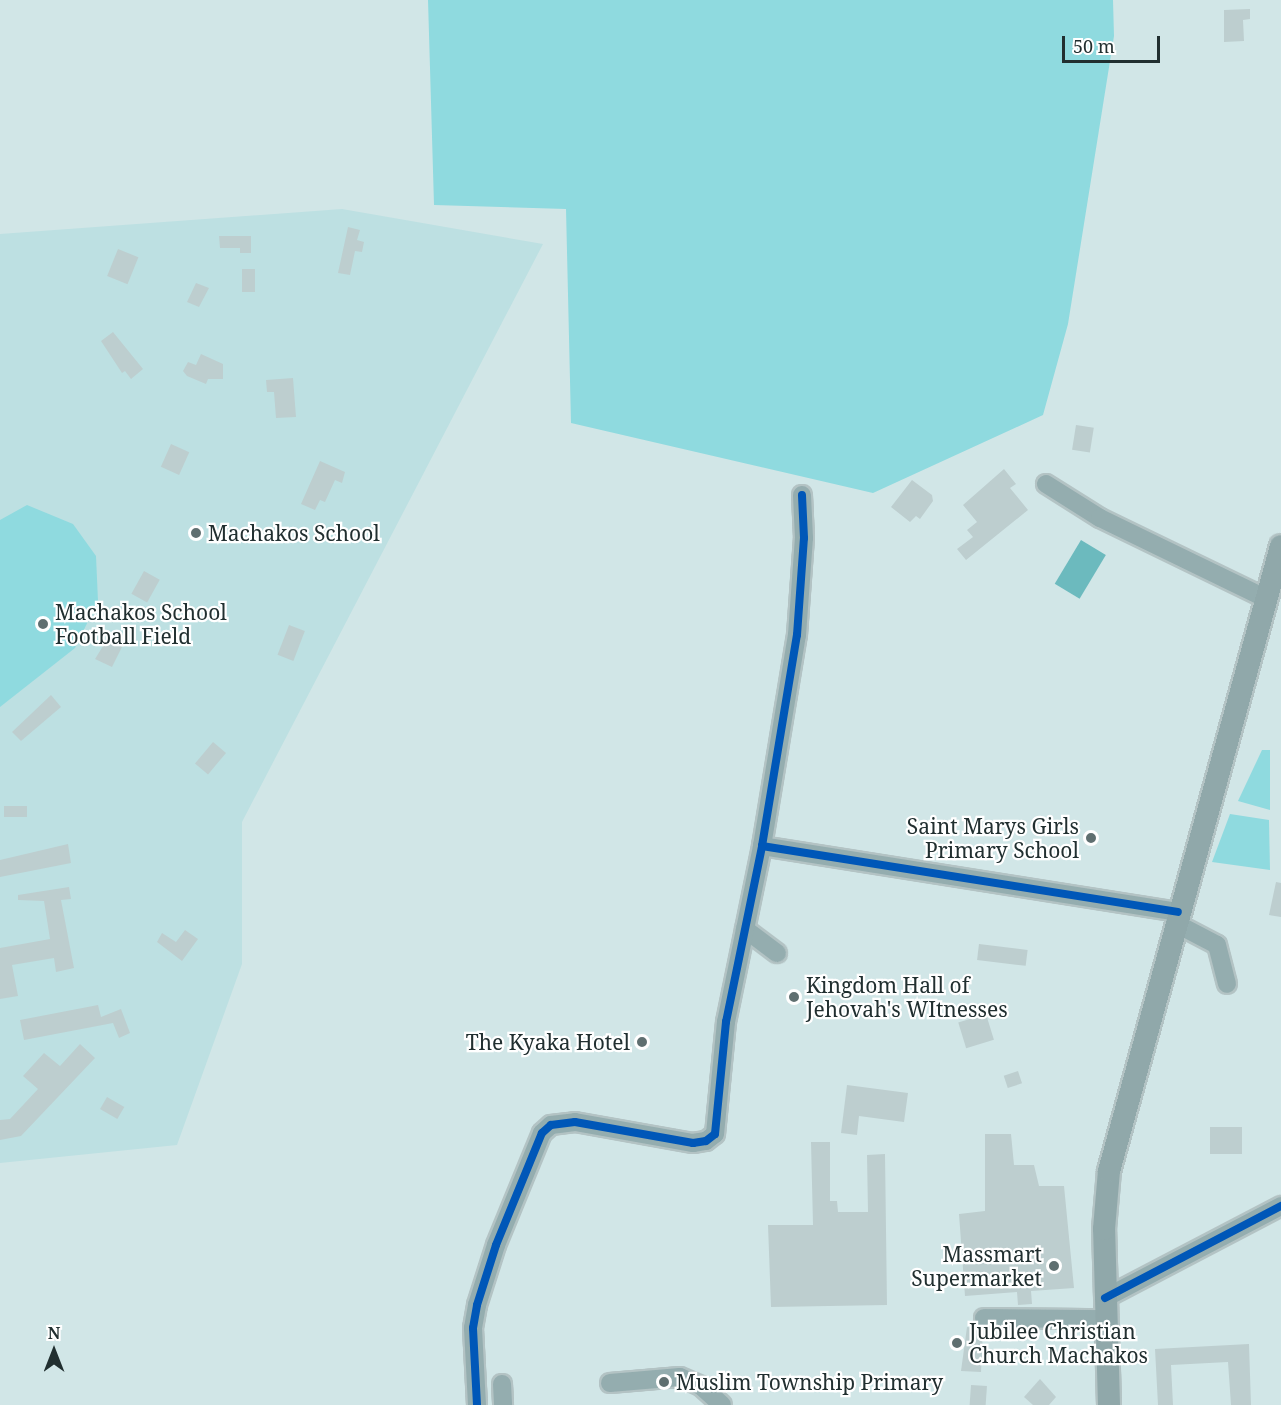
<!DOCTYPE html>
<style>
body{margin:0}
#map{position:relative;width:1281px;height:1405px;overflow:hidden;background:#d1e6e7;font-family:"Noto Serif",serif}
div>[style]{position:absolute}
.built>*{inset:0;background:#bde0e2}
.green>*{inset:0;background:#8fdadf}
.water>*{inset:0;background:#6cbabe;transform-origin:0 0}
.building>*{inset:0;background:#bdcecf;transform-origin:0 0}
.roads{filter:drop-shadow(2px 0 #b3c3c4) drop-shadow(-2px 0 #b3c3c4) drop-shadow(0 2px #b3c3c4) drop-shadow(0 -2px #b3c3c4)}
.minor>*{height:18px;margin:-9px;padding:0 9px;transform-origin:9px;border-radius:9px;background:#94adaf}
.major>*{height:22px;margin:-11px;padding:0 11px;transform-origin:11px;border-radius:11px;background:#90a8aa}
.cycleway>*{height:8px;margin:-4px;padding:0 4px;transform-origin:4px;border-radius:4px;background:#0057b8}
.dots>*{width:16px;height:16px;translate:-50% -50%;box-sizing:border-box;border:3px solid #fff;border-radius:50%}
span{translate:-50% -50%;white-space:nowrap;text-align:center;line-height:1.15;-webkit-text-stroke:4.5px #fff;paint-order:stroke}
.poi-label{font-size:21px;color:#212f30}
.left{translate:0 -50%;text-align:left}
.right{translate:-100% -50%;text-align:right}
.north{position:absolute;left:24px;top:1321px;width:60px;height:60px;-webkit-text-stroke:4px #fff;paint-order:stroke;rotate:0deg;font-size:16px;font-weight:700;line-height:24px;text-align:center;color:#212f30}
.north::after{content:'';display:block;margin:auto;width:21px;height:27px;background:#212f30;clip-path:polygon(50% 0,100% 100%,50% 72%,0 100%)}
.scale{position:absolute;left:1062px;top:36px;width:98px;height:27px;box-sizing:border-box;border:3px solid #212f30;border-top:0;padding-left:8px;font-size:18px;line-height:21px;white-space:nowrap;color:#212f30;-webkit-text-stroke:4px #fff;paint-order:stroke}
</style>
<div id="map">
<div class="built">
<div style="clip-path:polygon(342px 209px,543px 244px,242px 822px,242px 964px,177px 1145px,0 1163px,0 234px)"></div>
</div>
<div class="green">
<div style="clip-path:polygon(428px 0,1113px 0,1114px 36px,1068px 324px,1043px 415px,873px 493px,571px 423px,566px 209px,434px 205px)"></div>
<div style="clip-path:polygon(27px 505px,73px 524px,96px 556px,98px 601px,75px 648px,0 707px,0 520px)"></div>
<div style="clip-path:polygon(1262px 750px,1270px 750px,1270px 810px,1238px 801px)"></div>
<div style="clip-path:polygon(1230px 814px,1269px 820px,1270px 870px,1212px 862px)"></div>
</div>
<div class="water">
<div style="left:1081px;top:540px;width:29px;height:51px;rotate:31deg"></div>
</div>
<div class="building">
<div style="clip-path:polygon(1250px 9px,1250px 19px,1243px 20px,1244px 41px,1224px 42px,1224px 10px)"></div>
<div style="clip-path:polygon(348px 227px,360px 230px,357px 240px,364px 242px,362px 252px,355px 251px,350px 275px,338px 273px)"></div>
<div style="clip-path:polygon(219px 236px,251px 236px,251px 253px,240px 253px,240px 248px,220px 248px)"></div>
<div style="left:118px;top:249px;width:22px;height:29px;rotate:22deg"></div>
<div style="left:242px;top:269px;width:13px;height:23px"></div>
<div style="clip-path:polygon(196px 283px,209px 288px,199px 307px,187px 302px)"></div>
<div style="clip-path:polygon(113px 332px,143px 369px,131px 379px,125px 371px,122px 373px,101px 341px)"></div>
<div style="clip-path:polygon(201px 354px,223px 364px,223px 379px,208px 379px,206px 384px,187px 376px,183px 371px,188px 362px,196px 365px)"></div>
<div style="clip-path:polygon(293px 378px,296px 417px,276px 418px,274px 392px,267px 392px,266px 380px)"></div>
<div style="left:1076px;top:425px;width:18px;height:25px;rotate:9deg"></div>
<div style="left:171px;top:444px;width:20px;height:25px;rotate:24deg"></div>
<div style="clip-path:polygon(320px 461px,345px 472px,342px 483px,335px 480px,325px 502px,320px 500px,315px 510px,301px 504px)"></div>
<div style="clip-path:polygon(1004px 469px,1016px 484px,1010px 488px,1028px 510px,966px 560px,957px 549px,973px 537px,967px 530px,977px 522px,963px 505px)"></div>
<div style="clip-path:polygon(912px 480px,932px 495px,933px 501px,920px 519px,916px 516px,910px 522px,891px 507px)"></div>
<div style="left:144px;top:571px;width:18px;height:26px;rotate:29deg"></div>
<div style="left:289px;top:625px;width:17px;height:32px;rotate:21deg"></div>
<div style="clip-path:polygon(108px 638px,123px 645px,112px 667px,95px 659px)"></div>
<div style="clip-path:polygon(51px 695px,61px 707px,21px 741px,12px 732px)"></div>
<div style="left:213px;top:742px;width:17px;height:28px;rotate:40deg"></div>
<div style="left:27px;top:806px;width:11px;height:23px;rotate:90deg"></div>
<div style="clip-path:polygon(68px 844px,71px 863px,0 877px,0 860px)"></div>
<div style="clip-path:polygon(1276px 882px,1281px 883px,1281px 917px,1269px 915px)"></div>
<div style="clip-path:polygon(69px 887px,71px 899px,61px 900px,74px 968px,56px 972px,54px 958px,12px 965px,18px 996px,0 999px,0 948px,50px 939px,44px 901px,18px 900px,18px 895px)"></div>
<div style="clip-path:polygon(185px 930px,198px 939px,182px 961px,157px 942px,162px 933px,176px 942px)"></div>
<div style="left:979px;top:944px;width:49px;height:16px;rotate:7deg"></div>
<div style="clip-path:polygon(98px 1005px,101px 1017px,121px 1009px,130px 1033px,119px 1038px,113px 1023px,24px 1040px,20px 1020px)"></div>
<div style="left:986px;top:1014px;width:27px;height:29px;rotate:73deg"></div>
<div style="clip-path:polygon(80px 1044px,95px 1058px,21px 1136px,0 1140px,0 1120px,10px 1119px,38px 1089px,23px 1076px,44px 1053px,60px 1066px)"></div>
<div style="left:1018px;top:1071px;width:13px;height:15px;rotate:72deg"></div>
<div style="clip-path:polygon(847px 1085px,908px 1093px,904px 1122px,859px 1116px,857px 1135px,841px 1133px)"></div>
<div style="left:107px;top:1097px;width:20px;height:14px;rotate:30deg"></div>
<div style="left:1210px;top:1127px;width:32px;height:27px"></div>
<div style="clip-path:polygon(985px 1134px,1011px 1134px,1014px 1165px,1034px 1165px,1039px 1186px,1064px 1186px,1074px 1288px,1031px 1291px,1032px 1304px,1018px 1305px,1017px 1292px,965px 1296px,959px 1214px,985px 1211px)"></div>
<div style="clip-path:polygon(811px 1142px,830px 1142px,830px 1201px,837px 1201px,838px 1212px,868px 1212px,867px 1155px,885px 1154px,887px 1305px,771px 1307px,768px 1225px,813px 1225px)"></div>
<div style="clip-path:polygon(967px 1327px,983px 1329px,981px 1372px,961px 1371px)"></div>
<div style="clip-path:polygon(1249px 1344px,1251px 1405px,1231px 1405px,1228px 1362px,1171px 1365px,1173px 1405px,1158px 1405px,1155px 1349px)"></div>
<div style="clip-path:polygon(1040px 1379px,1056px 1397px,1049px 1405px,1033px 1405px,1024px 1397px)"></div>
<div style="left:971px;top:1385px;width:16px;height:20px;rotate:4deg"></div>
</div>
<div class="roads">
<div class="minor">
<div style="left:1046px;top:484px;width:64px;rotate:32.2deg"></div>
<div style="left:1100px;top:518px;width:183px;rotate:25.9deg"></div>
<div style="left:762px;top:846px;width:421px;rotate:9deg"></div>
<div style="left:1175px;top:923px;width:47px;rotate:27.6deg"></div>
<div style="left:1217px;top:945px;width:40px;rotate:75.6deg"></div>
<div style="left:745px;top:929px;width:40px;rotate:37deg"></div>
<div style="left:1105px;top:1298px;width:199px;rotate:-27.6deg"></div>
<div style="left:984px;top:1318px;width:122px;rotate:0.5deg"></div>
<div style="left:610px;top:1383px;width:70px;rotate:-4.9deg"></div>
<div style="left:680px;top:1377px;width:23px;rotate:23deg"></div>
<div style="left:701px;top:1386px;width:28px;rotate:42deg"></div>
<div style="left:502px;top:1384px;width:21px;rotate:87deg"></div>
<div style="left:477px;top:1405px;width:77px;rotate:-93deg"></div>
<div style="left:473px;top:1328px;width:23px;rotate:-80deg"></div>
<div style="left:477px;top:1305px;width:63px;rotate:-72.4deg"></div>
<div style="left:496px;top:1245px;width:121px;rotate:-67.7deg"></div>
<div style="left:542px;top:1133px;width:12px;rotate:-42deg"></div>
<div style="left:551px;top:1125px;width:24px;rotate:-7deg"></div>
<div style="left:575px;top:1122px;width:120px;rotate:10.1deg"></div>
<div style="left:693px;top:1143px;width:13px;rotate:-9deg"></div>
<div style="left:706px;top:1141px;width:11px;rotate:-38deg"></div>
<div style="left:715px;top:1134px;width:113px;rotate:-84.4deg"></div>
<div style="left:726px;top:1022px;width:180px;rotate:-78.4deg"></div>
<div style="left:762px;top:846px;width:214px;rotate:-80.6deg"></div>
<div style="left:797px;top:635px;width:97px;rotate:-85.9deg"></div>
<div style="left:804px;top:538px;width:43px;rotate:-92.7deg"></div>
</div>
<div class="major">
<div style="left:1109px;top:1405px;width:176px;rotate:-91.6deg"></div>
<div style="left:1104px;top:1229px;width:58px;rotate:-85.1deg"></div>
<div style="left:1109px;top:1171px;width:648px;rotate:-74.61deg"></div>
</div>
</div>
<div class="cycleway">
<div style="left:762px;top:846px;width:421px;rotate:9deg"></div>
<div style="left:1105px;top:1298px;width:199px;rotate:-27.6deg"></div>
<div style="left:477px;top:1405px;width:77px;rotate:-93deg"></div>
<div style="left:473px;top:1328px;width:23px;rotate:-80deg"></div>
<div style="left:477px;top:1305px;width:63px;rotate:-72.4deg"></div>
<div style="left:496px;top:1245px;width:121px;rotate:-67.7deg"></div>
<div style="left:542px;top:1133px;width:12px;rotate:-42deg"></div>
<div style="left:551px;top:1125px;width:24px;rotate:-7deg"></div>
<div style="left:575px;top:1122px;width:120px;rotate:10.1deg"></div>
<div style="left:693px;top:1143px;width:13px;rotate:-9deg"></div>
<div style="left:706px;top:1141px;width:11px;rotate:-38deg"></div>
<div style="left:715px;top:1134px;width:113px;rotate:-84.4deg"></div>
<div style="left:726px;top:1022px;width:180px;rotate:-78.4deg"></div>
<div style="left:762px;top:846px;width:214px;rotate:-80.6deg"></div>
<div style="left:797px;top:635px;width:97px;rotate:-85.9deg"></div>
<div style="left:804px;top:538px;width:43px;rotate:-92.7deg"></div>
</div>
<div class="dots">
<div style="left:196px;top:533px;background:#5f6f70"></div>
<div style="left:43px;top:624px;background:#5f6f70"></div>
<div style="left:1091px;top:838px;background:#5f6f70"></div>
<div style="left:794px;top:997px;background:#5f6f70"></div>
<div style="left:642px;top:1042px;background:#5f6f70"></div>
<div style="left:1054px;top:1266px;background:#5f6f70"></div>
<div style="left:957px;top:1343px;background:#5f6f70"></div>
<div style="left:664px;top:1382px;background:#5f6f70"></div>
</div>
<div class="poi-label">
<span class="left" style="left:208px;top:533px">Machakos School</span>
<span class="left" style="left:55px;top:624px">Machakos School<br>Football Field</span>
<span class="right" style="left:1079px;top:838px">Saint Marys Girls<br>Primary School</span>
<span class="left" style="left:806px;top:997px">Kingdom Hall of<br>Jehovah's WItnesses</span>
<span class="right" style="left:630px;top:1042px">The Kyaka Hotel</span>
<span class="right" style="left:1042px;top:1266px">Massmart<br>Supermarket</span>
<span class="left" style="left:969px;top:1343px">Jubilee Christian<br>Church Machakos</span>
<span class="left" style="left:676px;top:1382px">Muslim Township Primary</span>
</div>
<div class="north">N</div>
<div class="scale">50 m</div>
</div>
